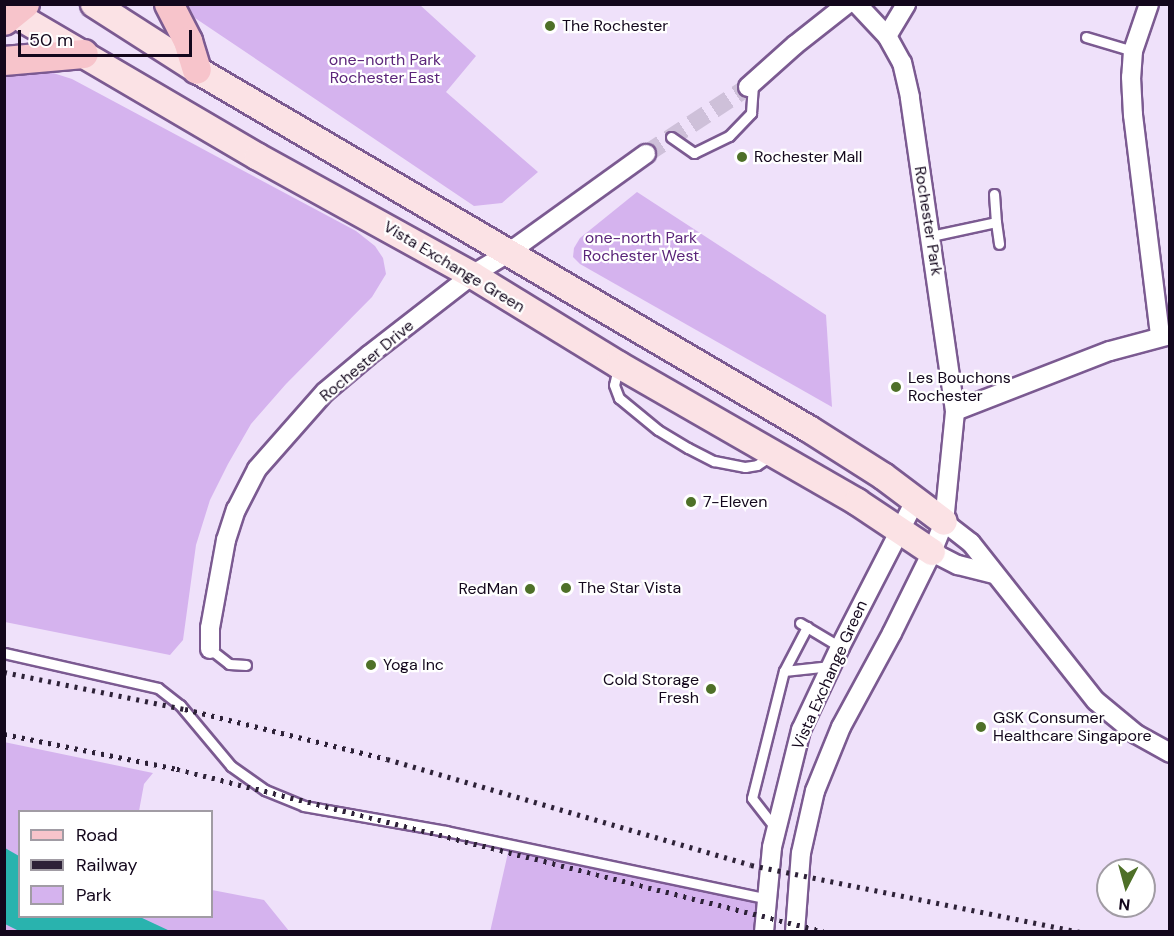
<!DOCTYPE html>
<style>
body{margin:0}
#map{position:relative;width:1174px;height:936px;overflow:hidden;background:#efe1fa;font-family:"DM Sans",sans-serif}
div>[style]{position:absolute}
.green>*{inset:0;background:#d5b3ee}
.water>*{inset:0;background:#29b3ae}
.street-tunnel>*{height:18px;margin-top:-9px;transform-origin:0;background:repeating-linear-gradient(90deg,#cec0d9 0 18px,transparent 0 27px)}
.roads{filter:drop-shadow(2px 0 #7b5a91) drop-shadow(-2px 0 #7b5a91) drop-shadow(0 2px #7b5a91) drop-shadow(0 -2px #7b5a91)}
.lane>*{height:9px;margin:-4.5px;padding:0 4.5px;transform-origin:4.5px;border-radius:4.5px;background:#fff}
.street>*{height:18px;margin:-9px;padding:0 9px;transform-origin:9px;border-radius:9px;background:#fff}
.secondary>*{height:26px;margin:-13px;padding:0 13px;transform-origin:13px;border-radius:13px;background:#fbe2e5}
.primary>*{height:28px;margin:-14px;padding:0 14px;transform-origin:14px;border-radius:14px;background:#f7c4cb}
.rail>*{height:4.5px;margin-top:-2.25px;transform-origin:0;background:repeating-linear-gradient(90deg,#2d2137 0 3px,transparent 0 9px)}
.dots>*{width:16px;height:16px;translate:-50% -50%;box-sizing:border-box;border:3px solid #fff;border-radius:50%}
span{translate:-50% -50%;white-space:nowrap;text-align:center;line-height:1.15;-webkit-text-stroke:4.5px #fff;paint-order:stroke}
.poi-label{font-size:16px;color:#13071c}
.left{translate:0 -50%;text-align:left}
.right{translate:-100% -50%;text-align:right}
.park-label{font-size:16px;color:#5b257a}
.street-label{font-size:16px;color:#13071c}
.frame{position:absolute;inset:0;border:6px solid #13071c;pointer-events:none}
.legend{position:absolute;left:18px;top:810px;width:195px;height:108px;box-sizing:border-box;background:#fff;border:2px solid #a19ca4;margin:0;padding:8px 10px;list-style:none;font-size:18px;color:#13071c}
.legend li{display:flex;align-items:center;gap:12px;height:30px}
.legend b{width:30px;border:2px solid #a19ca4}
.north{position:absolute;left:1096px;top:858px;width:60px;height:60px;box-sizing:border-box;background:#fff;border:2px solid #a19ca4;border-radius:50%;rotate:186deg;font-size:16px;font-weight:700;line-height:24px;text-align:center;color:#13071c}
.north::after{content:'';display:block;margin:auto;width:21px;height:27px;background:#4e7028;clip-path:polygon(50% 0,100% 100%,50% 72%,0 100%)}
.scale{position:absolute;left:18px;top:30px;width:174px;height:27px;box-sizing:border-box;border:3px solid #13071c;border-top:0;padding-left:8px;font-size:18px;line-height:21px;white-space:nowrap;color:#13071c;-webkit-text-stroke:4px #fff;paint-order:stroke}
</style>
<div id="map">
<div class="green">
<div style="clip-path:polygon(188px 5px,420px 5px,476px 56px,446px 92px,538px 172px,502px 203px,474px 206px,195px 18px)"></div>
<div style="clip-path:polygon(4px 71px,50px 72px,72px 79px,356px 231px,375px 246px,383px 258px,386px 274px,372px 297px,286px 384px,251px 424px,228px 464px,210px 500px,196px 545px,183px 640px,170px 655px,5px 622px)"></div>
<div style="clip-path:polygon(637px 192px,826px 315px,832px 407px,580px 264px,573px 257px,574px 248px,580px 238px)"></div>
<div style="clip-path:polygon(4px 742px,153px 773px,144px 784px,139px 811px,20px 812px,20px 916px,212px 916px,212px 890px,264px 900px,289px 931px,5px 931px)"></div>
<div style="clip-path:polygon(510px 844px,765px 898px,764px 931px,490px 932px)"></div>
</div>
<div class="water">
<div style="clip-path:polygon(5px 848px,19px 856px,20px 916px,140px 917px,170px 931px,19px 931px,5px 924px)"></div>
</div>
<div class="street-tunnel">
<div style="left:646px;top:154px;width:122px;rotate:-33.3deg"></div>
</div>
<div class="roads">
<div class="lane">
<div style="left:1086px;top:37px;width:49px;rotate:16.6deg"></div>
<div style="left:671px;top:137px;width:28px;rotate:35deg"></div>
<div style="left:694px;top:153px;width:39px;rotate:-26deg"></div>
<div style="left:729px;top:136px;width:32px;rotate:-46deg"></div>
<div style="left:751px;top:113px;width:29px;rotate:-86deg"></div>
<div style="left:994px;top:194px;width:28px;rotate:86deg"></div>
<div style="left:931px;top:236px;width:66px;rotate:-12.2deg"></div>
<div style="left:996px;top:222px;width:22px;rotate:82deg"></div>
<div style="left:618px;top:368px;width:17px;rotate:103deg"></div>
<div style="left:614px;top:385px;width:14px;rotate:69deg"></div>
<div style="left:619px;top:398px;width:50px;rotate:39.4deg"></div>
<div style="left:658px;top:430px;width:35px;rotate:31deg"></div>
<div style="left:688px;top:448px;width:29px;rotate:27deg"></div>
<div style="left:714px;top:461px;width:32px;rotate:11deg"></div>
<div style="left:745px;top:467px;width:12px;rotate:-9deg"></div>
<div style="left:757px;top:465px;width:18px;rotate:-34deg"></div>
<div style="left:800px;top:623px;width:47px;rotate:31deg"></div>
<div style="left:210px;top:649px;width:24px;rotate:38deg"></div>
<div style="left:229px;top:664px;width:17px;rotate:3deg"></div>
<div style="left:4px;top:653px;width:158px;rotate:12.8deg"></div>
<div style="left:158px;top:688px;width:28px;rotate:38deg"></div>
<div style="left:180px;top:705px;width:80px;rotate:50.1deg"></div>
<div style="left:231px;top:766px;width:42px;rotate:35.2deg"></div>
<div style="left:265px;top:790px;width:42px;rotate:22.3deg"></div>
<div style="left:304px;top:806px;width:144px;rotate:10deg"></div>
<div style="left:446px;top:831px;width:326px;rotate:11.9deg"></div>
<div style="left:784px;top:671px;width:47px;rotate:-6.1deg"></div>
<div style="left:776px;top:829px;width:39px;rotate:-128deg"></div>
<div style="left:752px;top:798px;width:131px;rotate:-75.9deg"></div>
<div style="left:784px;top:671px;width:50px;rotate:-62.4deg"></div>
</div>
<div class="street">
<div style="left:1149px;top:4px;width:50px;rotate:108.8deg"></div>
<div style="left:1133px;top:51px;width:26px;rotate:94deg"></div>
<div style="left:1131px;top:77px;width:38px;rotate:87deg"></div>
<div style="left:1133px;top:115px;width:223px;rotate:83deg"></div>
<div style="left:887px;top:36px;width:37px;rotate:-59deg"></div>
<div style="left:748px;top:87px;width:63px;rotate:-41.8deg"></div>
<div style="left:795px;top:45px;width:66px;rotate:-38.3deg"></div>
<div style="left:955px;top:411px;width:166px;rotate:-21.2deg"></div>
<div style="left:1110px;top:351px;width:62px;rotate:-14.9deg"></div>
<div style="left:944px;top:522px;width:34px;rotate:38deg"></div>
<div style="left:971px;top:543px;width:201px;rotate:51.7deg"></div>
<div style="left:1096px;top:701px;width:52px;rotate:39.5deg"></div>
<div style="left:1136px;top:734px;width:39px;rotate:29deg"></div>
<div style="left:932px;top:552px;width:29px;rotate:27deg"></div>
<div style="left:958px;top:565px;width:37px;rotate:14deg"></div>
<div style="left:210px;top:649px;width:21px;rotate:-90deg"></div>
<div style="left:210px;top:628px;width:89px;rotate:-79.7deg"></div>
<div style="left:226px;top:540px;width:32px;rotate:-72deg"></div>
<div style="left:236px;top:510px;width:46px;rotate:-62.9deg"></div>
<div style="left:257px;top:469px;width:103px;rotate:-48.6deg"></div>
<div style="left:325px;top:392px;width:57px;rotate:-40.1deg"></div>
<div style="left:369px;top:355px;width:130px;rotate:-37.8deg"></div>
<div style="left:472px;top:275px;width:42px;rotate:-31.4deg"></div>
<div style="left:508px;top:253px;width:170px;rotate:-35.7deg"></div>
<div style="left:764px;top:932px;width:85px;rotate:-84.6deg"></div>
<div style="left:772px;top:847px;width:121px;rotate:-76.1deg"></div>
<div style="left:801px;top:730px;width:92px;rotate:-64.8deg"></div>
<div style="left:840px;top:647px;width:166px;rotate:-62.8deg"></div>
<div style="left:795px;top:932px;width:79px;rotate:-85.7deg"></div>
<div style="left:801px;top:853px;width:64px;rotate:-77.3deg"></div>
<div style="left:815px;top:791px;width:69px;rotate:-67.9deg"></div>
<div style="left:841px;top:727px;width:107px;rotate:-61.5deg"></div>
<div style="left:892px;top:633px;width:90px;rotate:-63.7deg"></div>
<div style="left:932px;top:552px;width:32px;rotate:-68deg"></div>
<div style="left:944px;top:522px;width:112px;rotate:-84.3deg"></div>
<div style="left:955px;top:411px;width:317px;rotate:-98.2deg"></div>
<div style="left:910px;top:97px;width:35px;rotate:-103deg"></div>
<div style="left:902px;top:63px;width:31px;rotate:-119deg"></div>
<div style="left:887px;top:36px;width:44px;rotate:-133.2deg"></div>
</div>
<div class="secondary">
<div style="left:94px;top:4px;width:122px;rotate:32.7deg"></div>
<div style="left:197px;top:70px;width:710px;rotate:30.4deg"></div>
<div style="left:809px;top:429px;width:88px;rotate:32.4deg"></div>
<div style="left:883px;top:476px;width:76px;rotate:37deg"></div>
<div style="left:4px;top:8px;width:294px;rotate:30.4deg"></div>
<div style="left:258px;top:157px;width:244px;rotate:28.9deg"></div>
<div style="left:472px;top:275px;width:172px;rotate:31.5deg"></div>
<div style="left:619px;top:365px;width:275px;rotate:29.9deg"></div>
<div style="left:857px;top:502px;width:90px;rotate:33.7deg"></div>
</div>
<div class="primary">
<div style="left:169px;top:4px;width:42px;rotate:62.8deg"></div>
<div style="left:188px;top:41px;width:30px;rotate:73deg"></div>
<div style="left:4px;top:21px;width:27px;rotate:-39deg"></div>
<div style="left:4px;top:61px;width:80px;rotate:-5deg"></div>
</div>
</div>
<div class="rail">
<div style="left:4px;top:672px;width:185px;rotate:11.6deg"></div>
<div style="left:185px;top:709px;width:208px;rotate:13.9deg"></div>
<div style="left:387px;top:759px;width:379px;rotate:16.2deg"></div>
<div style="left:751px;top:865px;width:337px;rotate:11.5deg"></div>
<div style="left:4px;top:734px;width:177px;rotate:11.4deg"></div>
<div style="left:177px;top:769px;width:669px;rotate:14.1deg"></div>
</div>
<div class="dots">
<div style="left:550px;top:26px;background:#4e7028"></div>
<div style="left:742px;top:157px;background:#4e7028"></div>
<div style="left:896px;top:387px;background:#4e7028"></div>
<div style="left:691px;top:502px;background:#4e7028"></div>
<div style="left:566px;top:588px;background:#4e7028"></div>
<div style="left:530px;top:589px;background:#4e7028"></div>
<div style="left:371px;top:665px;background:#4e7028"></div>
<div style="left:711px;top:689px;background:#4e7028"></div>
<div style="left:981px;top:727px;background:#4e7028"></div>
</div>
<div class="poi-label">
<span class="left" style="left:562px;top:26px">The Rochester</span>
<span class="left" style="left:754px;top:157px">Rochester Mall</span>
<span class="left" style="left:908px;top:387px">Les Bouchons<br>Rochester</span>
<span class="left" style="left:703px;top:502px">7-Eleven</span>
<span class="left" style="left:578px;top:588px">The Star Vista</span>
<span class="right" style="left:518px;top:589px">RedMan</span>
<span class="left" style="left:383px;top:665px">Yoga Inc</span>
<span class="right" style="left:699px;top:689px">Cold Storage<br>Fresh</span>
<span class="left" style="left:993px;top:727px">GSK Consumer<br>Healthcare Singapore</span>
</div>
<div class="park-label">
<span style="left:385px;top:69px">one-north Park<br>Rochester East</span>
<span style="left:641px;top:247px">one-north Park<br>Rochester West</span>
</div>
<div class="street-label">
<span style="left:928px;top:221px;rotate:81deg">Rochester Park</span>
<span style="left:454px;top:267px;rotate:31deg">Vista Exchange Green</span>
<span style="left:367px;top:361px;rotate:-40deg">Rochester Drive</span>
<span style="left:830px;top:675px;rotate:-66deg">Vista Exchange Green</span>
</div>
<div class="frame"></div>
<ul class="legend">
<li><b style="height:8px;background:#f7c4cb"></b>Road</li>
<li><b style="height:8px;background:#2d2137"></b>Railway</li>
<li><b style="height:16px;background:#d5b3ee"></b>Park</li>
</ul>
<div class="north">N</div>
<div class="scale">50 m</div>
</div>
